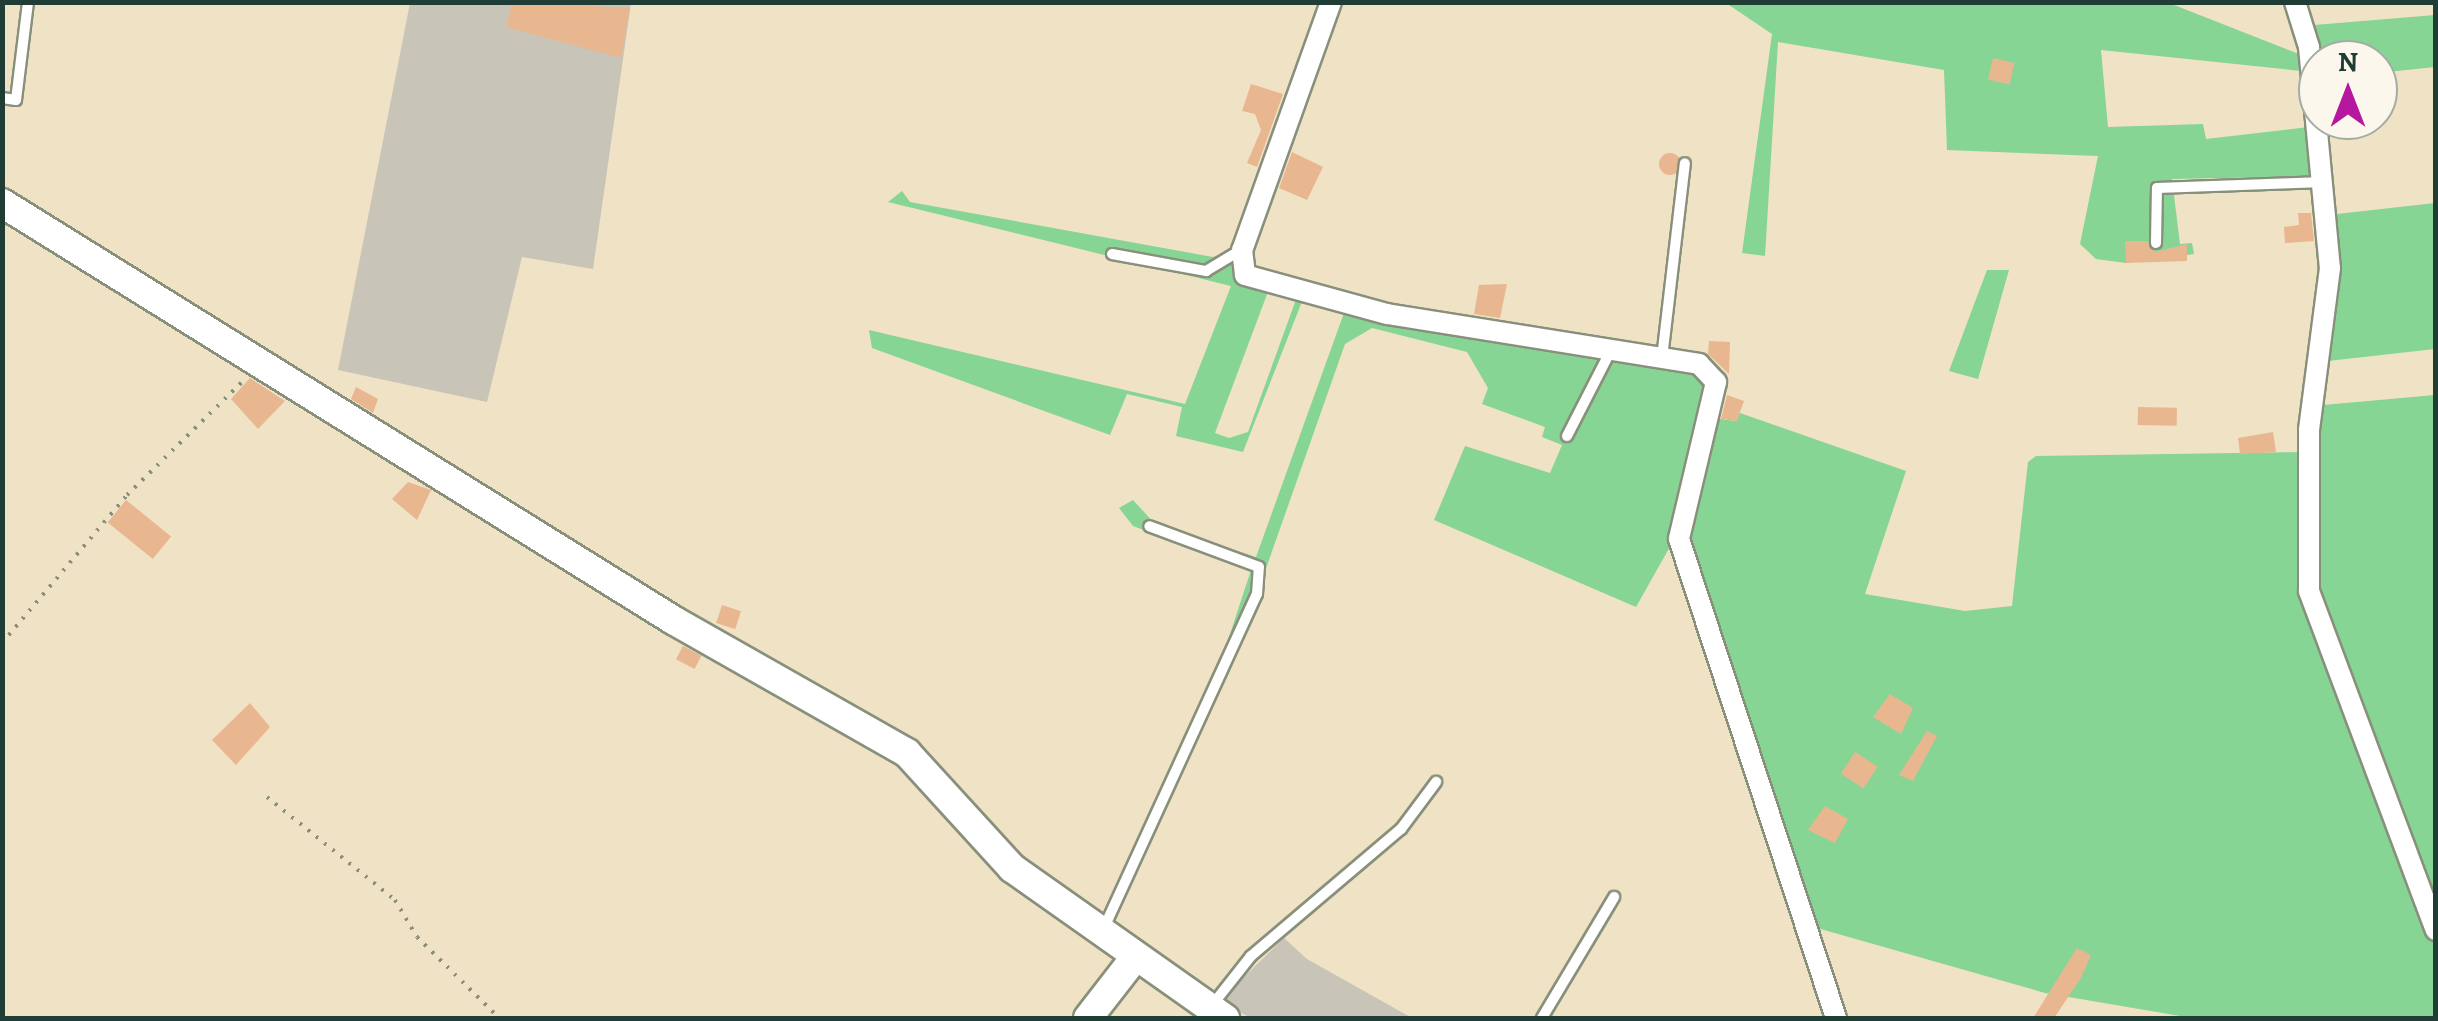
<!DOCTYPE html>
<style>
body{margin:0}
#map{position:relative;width:2438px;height:1021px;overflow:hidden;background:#f0e2c5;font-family:Alegreya,serif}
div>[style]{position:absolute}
.industrial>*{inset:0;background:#c8c4b8}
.green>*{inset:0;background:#86d594}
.building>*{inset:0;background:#e8b790;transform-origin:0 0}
.round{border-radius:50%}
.path>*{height:4px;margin-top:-2px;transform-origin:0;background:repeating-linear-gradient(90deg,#88907c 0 2.5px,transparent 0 10.5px)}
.roads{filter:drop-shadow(2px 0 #88907c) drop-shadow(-2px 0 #88907c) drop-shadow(0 2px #88907c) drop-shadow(0 -2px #88907c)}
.service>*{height:10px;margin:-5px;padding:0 5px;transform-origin:5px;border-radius:5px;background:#fff}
.minor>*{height:20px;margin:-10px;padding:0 10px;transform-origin:10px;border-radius:10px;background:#fff}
.tertiary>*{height:28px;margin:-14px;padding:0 14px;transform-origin:14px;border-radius:14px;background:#fff}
span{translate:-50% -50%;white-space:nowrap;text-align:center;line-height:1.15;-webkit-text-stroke:8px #fbf7ec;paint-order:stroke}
.frame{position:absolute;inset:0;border:5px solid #1f3d34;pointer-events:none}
.north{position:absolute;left:2298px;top:40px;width:100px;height:100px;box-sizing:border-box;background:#fbf7ec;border:2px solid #a3ada2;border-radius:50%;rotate:0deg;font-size:28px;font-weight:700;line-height:40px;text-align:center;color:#1f3d34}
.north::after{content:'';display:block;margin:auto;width:35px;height:45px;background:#b5179e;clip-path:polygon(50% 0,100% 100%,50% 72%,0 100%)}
</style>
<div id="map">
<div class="industrial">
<div style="clip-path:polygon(410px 3px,631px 3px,593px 269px,522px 257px,487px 402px,338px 370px)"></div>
<div style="clip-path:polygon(1284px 938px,1307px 959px,1412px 1018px,1251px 1018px,1219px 1001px)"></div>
</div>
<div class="green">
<div style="clip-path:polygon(1726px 3px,2169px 3px,2309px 58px,2302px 26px,2435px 15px,2435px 67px,2378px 73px,2378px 60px,2318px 60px,2311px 72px,2101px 50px,2108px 127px,2203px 124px,2206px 139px,2317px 126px,2324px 176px,2172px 179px,2180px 244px,2192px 243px,2194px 254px,2126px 263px,2096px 259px,2080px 244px,2098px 156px,1947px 150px,1944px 70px,1778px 42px,1765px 256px,1742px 253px,1772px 34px)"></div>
<div style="clip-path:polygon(902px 191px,910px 202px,1213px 257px,1242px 250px,1269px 289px,1215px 433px,1229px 438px,1248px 432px,1298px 294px,1699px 364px,1716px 382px,1713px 418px,1736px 421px,1740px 413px,1906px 471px,1865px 594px,1965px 611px,2012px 606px,2028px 462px,2036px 456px,2308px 452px,2312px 406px,2435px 395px,2435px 1018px,2192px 1018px,2045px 993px,1803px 924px,1676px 536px,1636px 607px,1434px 520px,1465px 446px,1550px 473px,1562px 445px,1542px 437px,1545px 427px,1482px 404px,1488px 388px,1467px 352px,1372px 328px,1345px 344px,1257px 594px,1212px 689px,1251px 570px,1133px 526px,1119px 508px,1133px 500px,1155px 524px,1256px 557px,1344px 313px,1317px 298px,1301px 304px,1243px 452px,1176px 436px,1182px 407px,1127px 394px,1110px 435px,872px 348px,869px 330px,1185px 404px,1231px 286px,888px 202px)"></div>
<div style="clip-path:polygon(2435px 203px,2435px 349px,2319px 362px,2328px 215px)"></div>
<div style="clip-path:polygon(1987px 270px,2009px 270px,1978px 379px,1949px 371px)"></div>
</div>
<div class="building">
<div style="clip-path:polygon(512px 2px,630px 8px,621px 58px,506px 27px)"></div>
<div style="left:1993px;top:58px;width:22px;height:22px;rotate:13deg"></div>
<div style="clip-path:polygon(1251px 84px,1283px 94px,1257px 167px,1247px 163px,1261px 130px,1255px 114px,1242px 111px)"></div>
<div style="clip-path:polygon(1292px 152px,1323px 167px,1307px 200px,1279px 188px)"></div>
<div class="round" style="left:1659px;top:153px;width:22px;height:22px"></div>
<div style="clip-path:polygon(2298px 213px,2311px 213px,2314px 241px,2285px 243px,2284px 227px,2299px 225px)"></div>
<div style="clip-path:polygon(2125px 241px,2147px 241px,2155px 252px,2187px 244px,2187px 261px,2126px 263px)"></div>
<div style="clip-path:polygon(1507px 284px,1500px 318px,1474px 314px,1479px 285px)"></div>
<div style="clip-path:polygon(1709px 341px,1730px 342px,1729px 374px,1708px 354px)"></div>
<div style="clip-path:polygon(250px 378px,285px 401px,258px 429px,231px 399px)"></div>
<div style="clip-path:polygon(356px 387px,378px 399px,373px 413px,351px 399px)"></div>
<div style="clip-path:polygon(1727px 395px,1744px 401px,1737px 421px,1721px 419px)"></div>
<div style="left:2138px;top:407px;width:39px;height:18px;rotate:1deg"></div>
<div style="clip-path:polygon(2273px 432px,2276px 452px,2240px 454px,2238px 438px)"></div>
<div style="clip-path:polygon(408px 482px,431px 490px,417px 520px,392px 499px)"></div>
<div style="left:126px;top:500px;width:58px;height:29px;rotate:39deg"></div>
<div style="left:722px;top:605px;width:20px;height:19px;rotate:18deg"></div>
<div style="left:683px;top:646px;width:21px;height:15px;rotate:28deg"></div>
<div style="clip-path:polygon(1890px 694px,1913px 708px,1901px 734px,1873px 717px)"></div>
<div style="clip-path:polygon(250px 703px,270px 727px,236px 765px,212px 740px)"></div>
<div style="clip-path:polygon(1927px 731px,1937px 736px,1913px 781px,1899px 775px)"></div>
<div style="left:1855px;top:752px;width:27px;height:26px;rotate:33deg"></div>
<div style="clip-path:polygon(1825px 806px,1848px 819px,1835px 843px,1808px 830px)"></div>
<div style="clip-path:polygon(2077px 948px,2091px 955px,2081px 978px,2054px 1018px,2033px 1018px)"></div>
</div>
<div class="path">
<div style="left:2px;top:643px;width:194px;rotate:-49.8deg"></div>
<div style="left:127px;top:495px;width:163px;rotate:-44.5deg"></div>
<div style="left:267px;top:797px;width:164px;rotate:38.8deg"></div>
<div style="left:395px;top:900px;width:43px;rotate:59.3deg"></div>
<div style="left:417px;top:937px;width:115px;rotate:44.6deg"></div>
</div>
<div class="roads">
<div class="service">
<div style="left:2px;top:98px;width:14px;rotate:8deg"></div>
<div style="left:16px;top:100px;width:99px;rotate:-83deg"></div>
<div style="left:2156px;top:243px;width:55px;rotate:-89deg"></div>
<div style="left:2157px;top:188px;width:167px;rotate:-2.1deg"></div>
<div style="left:1112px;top:254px;width:96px;rotate:10.3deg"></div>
<div style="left:1206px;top:271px;width:41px;rotate:-31deg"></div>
<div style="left:1662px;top:358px;width:196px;rotate:-83.3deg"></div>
<div style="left:1567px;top:436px;width:97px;rotate:-62.9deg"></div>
<div style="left:1103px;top:930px;width:370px;rotate:-65.4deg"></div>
<div style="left:1257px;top:594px;width:27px;rotate:-86deg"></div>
<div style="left:1259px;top:567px;width:117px;rotate:-159.6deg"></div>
<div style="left:1213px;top:1004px;width:61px;rotate:-51.6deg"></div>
<div style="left:1251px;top:956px;width:197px;rotate:-40.3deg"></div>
<div style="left:1401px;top:829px;width:59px;rotate:-53.3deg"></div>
<div style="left:1542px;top:1018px;width:141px;rotate:-59.2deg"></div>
</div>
<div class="minor">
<div style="left:1331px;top:2px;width:263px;rotate:109.7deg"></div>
<div style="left:1242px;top:250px;width:25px;rotate:83deg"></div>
<div style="left:1245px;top:275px;width:147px;rotate:15.4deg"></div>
<div style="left:1387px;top:314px;width:316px;rotate:9.1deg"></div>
<div style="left:1699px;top:364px;width:25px;rotate:47deg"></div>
<div style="left:1716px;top:382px;width:161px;rotate:103.3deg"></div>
<div style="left:1679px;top:539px;width:504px;rotate:71.85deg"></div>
<div style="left:2295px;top:2px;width:47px;rotate:72.7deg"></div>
<div style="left:2309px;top:47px;width:222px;rotate:84.6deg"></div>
<div style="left:2330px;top:268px;width:163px;rotate:97.4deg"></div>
<div style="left:2309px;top:430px;width:161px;rotate:90deg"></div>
<div style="left:2309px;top:591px;width:362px;rotate:69.5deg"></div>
</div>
<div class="tertiary">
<div style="left:2px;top:203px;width:790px;rotate:31.86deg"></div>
<div style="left:673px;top:620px;width:269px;rotate:29.6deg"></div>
<div style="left:907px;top:753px;width:156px;rotate:47.6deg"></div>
<div style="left:1012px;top:868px;width:261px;rotate:35.2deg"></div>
<div style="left:1088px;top:1018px;width:73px;rotate:-52.2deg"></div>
</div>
</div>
<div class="frame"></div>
<div class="north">N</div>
</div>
